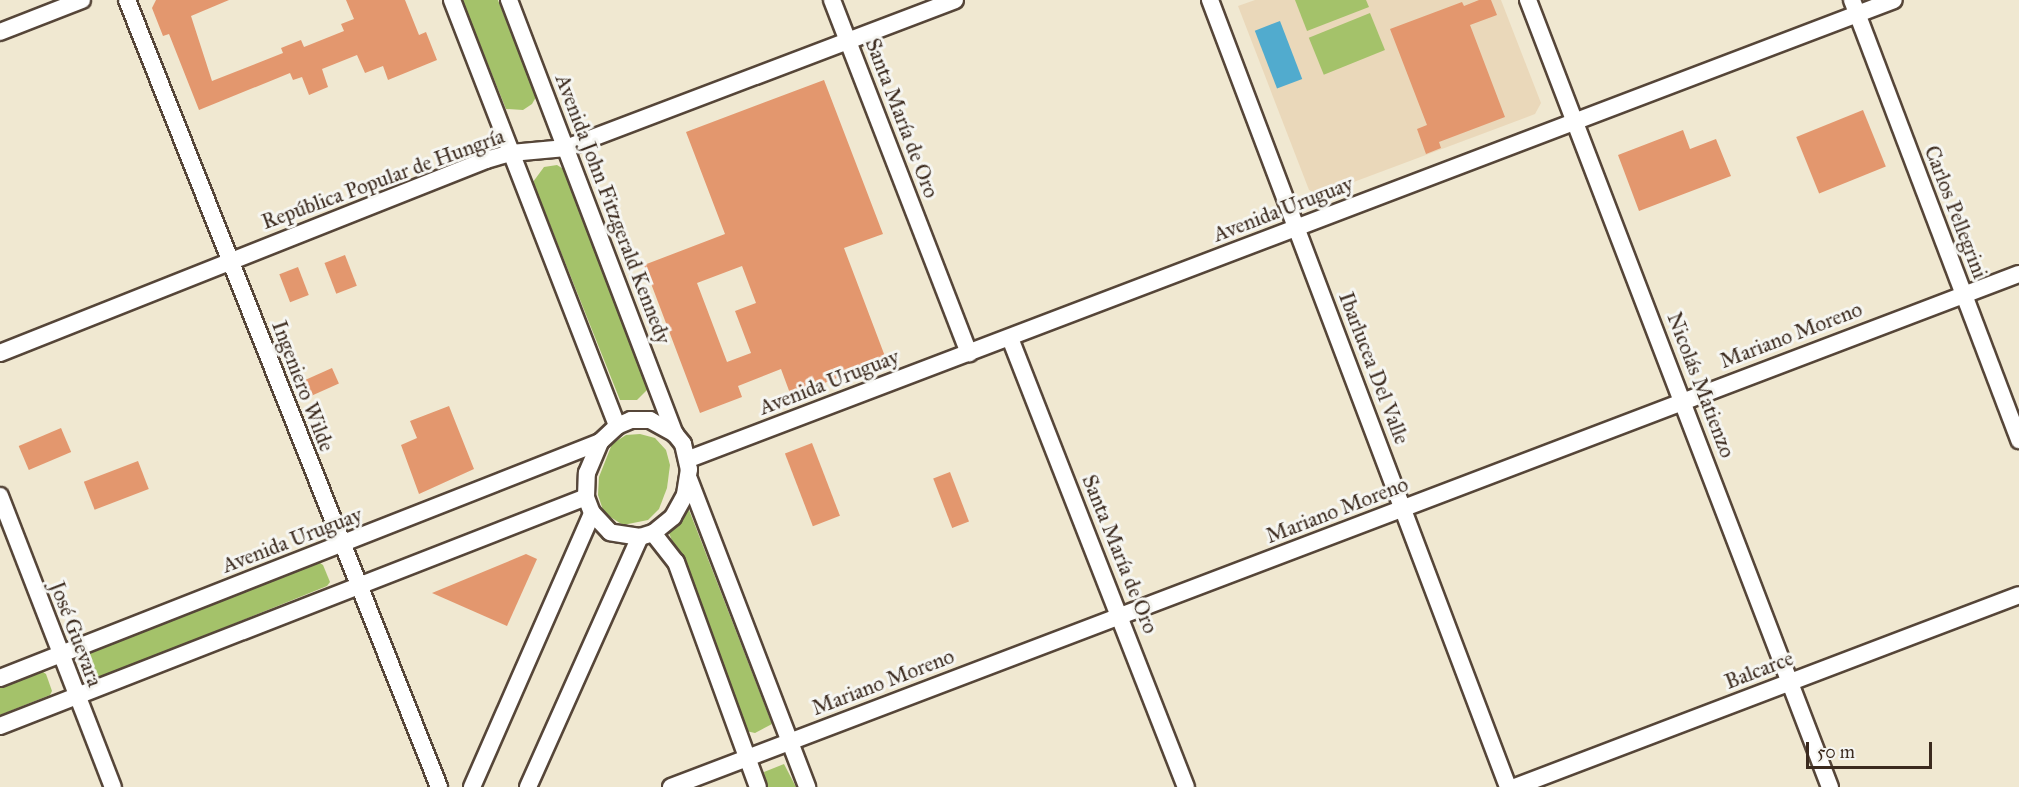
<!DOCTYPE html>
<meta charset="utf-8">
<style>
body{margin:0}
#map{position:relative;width:2019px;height:787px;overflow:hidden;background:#f0e8d1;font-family:"IM FELL Great Primer",serif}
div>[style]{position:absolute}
.built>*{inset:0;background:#ead8ba}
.green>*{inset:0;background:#a4c26a;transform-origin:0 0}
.water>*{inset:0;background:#51abce;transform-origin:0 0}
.building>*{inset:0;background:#e3976e;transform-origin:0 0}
.roads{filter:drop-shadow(2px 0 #564639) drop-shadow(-2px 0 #564639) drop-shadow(0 2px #564639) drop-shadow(0 -2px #564639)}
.minor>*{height:16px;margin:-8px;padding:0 8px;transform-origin:8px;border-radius:8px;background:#fff}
span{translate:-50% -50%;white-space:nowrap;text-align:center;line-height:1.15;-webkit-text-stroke:6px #f6f6f2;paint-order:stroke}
.street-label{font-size:21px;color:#3b2a1e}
.scale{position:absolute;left:1806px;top:742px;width:126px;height:27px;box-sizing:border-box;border:3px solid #3b2a1e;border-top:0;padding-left:8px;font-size:18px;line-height:21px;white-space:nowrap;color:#3b2a1e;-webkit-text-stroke:4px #f6f6f2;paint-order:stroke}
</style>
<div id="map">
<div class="built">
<div style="clip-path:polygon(1255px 0,1501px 0,1541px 103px,1535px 114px,1319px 195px,1309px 190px,1238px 6px)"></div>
</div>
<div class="green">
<div style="clip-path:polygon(462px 0,498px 0,536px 97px,532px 104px,523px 110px,506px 109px)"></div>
<div style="clip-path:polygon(1295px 0,1366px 0,1369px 7px,1307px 31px)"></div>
<div style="left:1370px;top:13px;width:40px;height:66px;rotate:68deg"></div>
<div style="clip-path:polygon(557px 165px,565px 170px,650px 387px,637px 400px,620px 400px,533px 182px,544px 167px)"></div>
<div style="clip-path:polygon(640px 434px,655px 438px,666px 450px,670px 465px,667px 488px,659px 509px,648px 520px,623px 525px,604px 513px,598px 495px,599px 477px,612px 444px,626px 435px)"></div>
<div style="clip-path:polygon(689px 510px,772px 724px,755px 733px,746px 731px,669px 533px,684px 511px)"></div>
<div style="clip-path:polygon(317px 561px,323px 565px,330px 582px,327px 586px,95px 680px,88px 679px,81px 660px,84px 653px)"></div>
<div style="clip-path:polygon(40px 670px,46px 674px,52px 691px,50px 695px,0 715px,0 686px)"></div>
<div style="clip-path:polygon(784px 764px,796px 787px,766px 787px,764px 772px)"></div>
</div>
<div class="water">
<div style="left:1280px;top:21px;width:62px;height:27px;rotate:69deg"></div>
</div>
<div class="building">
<div style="clip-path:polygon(156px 0,229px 0,191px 16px,212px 81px,283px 53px,281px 48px,301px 40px,304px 47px,344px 31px,341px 24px,354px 19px,346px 0,405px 0,419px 35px,426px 32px,437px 60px,388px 80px,383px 66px,365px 73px,357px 55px,322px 69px,328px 87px,309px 95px,302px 77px,293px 80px,290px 73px,199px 110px,169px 34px,163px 36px,152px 8px)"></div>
<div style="clip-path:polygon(1479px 0,1491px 0,1497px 15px,1470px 25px,1505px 117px,1439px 142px,1441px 148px,1426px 154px,1417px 129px,1427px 125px,1390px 29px,1462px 2px,1464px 6px)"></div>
<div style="clip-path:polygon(evenodd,824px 80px,883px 234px,844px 248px,886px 359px,791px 396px,781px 369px,738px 386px,742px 397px,700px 413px,644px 265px,725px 234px,686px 132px,824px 80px,742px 266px,756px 303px,735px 311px,751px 353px,727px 362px,697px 283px,742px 266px)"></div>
<div style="left:1863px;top:110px;width:61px;height:72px;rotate:68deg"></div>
<div style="clip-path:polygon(1683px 130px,1690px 149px,1716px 139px,1731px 176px,1639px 211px,1618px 155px)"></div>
<div style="left:345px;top:255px;width:33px;height:22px;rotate:69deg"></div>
<div style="left:298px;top:267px;width:30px;height:20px;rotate:69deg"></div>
<div style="left:332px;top:368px;width:17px;height:30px;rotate:66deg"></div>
<div style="clip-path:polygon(449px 406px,474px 469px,419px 494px,401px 445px,417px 438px,410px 421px)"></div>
<div style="left:61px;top:428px;width:26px;height:46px;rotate:67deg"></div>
<div style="left:812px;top:443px;width:78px;height:29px;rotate:69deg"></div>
<div style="left:138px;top:461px;width:30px;height:58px;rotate:69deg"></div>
<div style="left:950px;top:472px;width:53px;height:18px;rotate:69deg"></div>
<div style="clip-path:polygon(526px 554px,537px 559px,507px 626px,432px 593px)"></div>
</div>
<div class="roads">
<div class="minor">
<div style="left:127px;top:0;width:847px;rotate:68.37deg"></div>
<div style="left:452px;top:0;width:457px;rotate:68.8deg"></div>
<div style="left:509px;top:0;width:465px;rotate:69.1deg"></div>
<div style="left:832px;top:0;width:379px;rotate:68.8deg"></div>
<div style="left:1210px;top:0;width:842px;rotate:69.26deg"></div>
<div style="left:1528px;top:0;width:843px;rotate:69.01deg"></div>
<div style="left:1852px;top:0;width:471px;rotate:69.2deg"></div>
<div style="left:0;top:32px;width:88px;rotate:-21.3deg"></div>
<div style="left:1010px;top:338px;width:482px;rotate:68.6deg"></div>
<div style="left:0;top:353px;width:523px;rotate:-21.66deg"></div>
<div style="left:486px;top:160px;width:26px;rotate:-16deg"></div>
<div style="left:511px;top:153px;width:55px;rotate:-5.2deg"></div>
<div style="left:566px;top:148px;width:416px;rotate:-20.8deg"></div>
<div style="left:631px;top:420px;width:19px"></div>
<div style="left:650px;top:420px;width:29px;rotate:29deg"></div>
<div style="left:675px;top:434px;width:13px;rotate:51deg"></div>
<div style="left:683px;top:444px;width:26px;rotate:77deg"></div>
<div style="left:689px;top:469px;width:26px;rotate:99deg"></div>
<div style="left:685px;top:495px;width:25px;rotate:119deg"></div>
<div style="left:673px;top:517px;width:26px;rotate:141deg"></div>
<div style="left:653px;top:533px;width:14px;rotate:163deg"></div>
<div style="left:640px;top:537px;width:30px;rotate:-171deg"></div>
<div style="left:610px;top:532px;width:26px;rotate:-133deg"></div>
<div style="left:592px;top:513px;width:17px;rotate:-111deg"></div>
<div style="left:586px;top:497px;width:24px;rotate:-88deg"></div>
<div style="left:587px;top:473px;width:34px;rotate:-67deg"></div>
<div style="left:600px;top:442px;width:23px;rotate:-43deg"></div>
<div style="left:617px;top:426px;width:15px;rotate:-23deg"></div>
<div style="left:689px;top:459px;width:1289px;rotate:-20.85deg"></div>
<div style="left:689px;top:479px;width:330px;rotate:69deg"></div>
<div style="left:0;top:496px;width:312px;rotate:68.8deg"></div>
<div style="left:653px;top:533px;width:37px;rotate:52deg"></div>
<div style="left:676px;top:562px;width:239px;rotate:70deg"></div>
<div style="left:0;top:678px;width:645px;rotate:-21.47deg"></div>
<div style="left:0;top:726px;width:629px;rotate:-21.34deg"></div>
<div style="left:472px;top:787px;width:299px;rotate:-66.3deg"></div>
<div style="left:528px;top:787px;width:274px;rotate:-65.9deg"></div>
<div style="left:671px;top:787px;width:1442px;rotate:-20.84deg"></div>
<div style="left:1515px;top:787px;width:539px;rotate:-20.85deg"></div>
</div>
</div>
<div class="street-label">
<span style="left:902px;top:118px;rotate:69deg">Santa María de Oro</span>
<span style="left:383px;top:179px;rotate:-20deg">República Popular de Hungría</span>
<span style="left:613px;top:209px;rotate:69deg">Avenida John Fitzgerald Kennedy</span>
<span style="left:1283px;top:209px;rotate:-21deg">Avenida Uruguay</span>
<span style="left:1956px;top:212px;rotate:69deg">Carlos Pellegrini</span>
<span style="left:1791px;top:335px;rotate:-21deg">Mariano Moreno</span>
<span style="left:1374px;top:368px;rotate:69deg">Ibarlucea Del Valle</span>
<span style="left:829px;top:382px;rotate:-21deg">Avenida Uruguay</span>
<span style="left:1701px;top:385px;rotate:69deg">Nicolás Matienzo</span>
<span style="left:303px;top:386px;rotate:69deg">Ingeniero Wilde</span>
<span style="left:1337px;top:510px;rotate:-21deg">Mariano Moreno</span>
<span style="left:292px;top:540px;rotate:-21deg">Avenida Uruguay</span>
<span style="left:1120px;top:554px;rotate:68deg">Santa María de Oro</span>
<span style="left:76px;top:634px;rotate:69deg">José Guevara</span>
<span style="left:1759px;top:670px;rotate:-21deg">Balcarce</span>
<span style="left:883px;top:682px;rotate:-21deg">Mariano Moreno</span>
</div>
<div class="scale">50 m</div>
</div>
